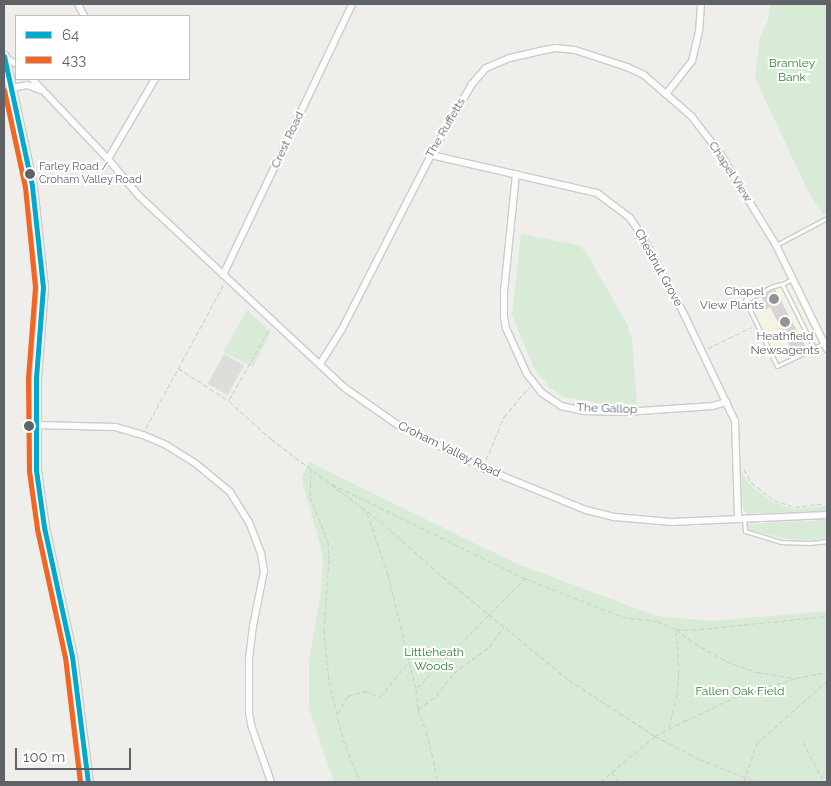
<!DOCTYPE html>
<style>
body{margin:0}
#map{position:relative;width:831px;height:786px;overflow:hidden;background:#efeeea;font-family:Raleway,sans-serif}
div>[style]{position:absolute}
.commercial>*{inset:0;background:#f7f3e4;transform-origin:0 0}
.industrial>*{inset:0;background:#dfddda;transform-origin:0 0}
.green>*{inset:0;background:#d8ebd6}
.building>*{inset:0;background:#d6d5d3}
.path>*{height:1px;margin-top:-0.5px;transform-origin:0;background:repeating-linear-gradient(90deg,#cacfcc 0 5px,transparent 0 7.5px)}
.roads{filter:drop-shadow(1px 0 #cbcccc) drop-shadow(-1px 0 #cbcccc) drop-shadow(0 1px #cbcccc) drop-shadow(0 -1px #cbcccc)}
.lane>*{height:3px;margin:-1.5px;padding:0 1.5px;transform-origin:1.5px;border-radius:1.5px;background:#fdfcfc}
.street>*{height:6px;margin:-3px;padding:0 3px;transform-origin:3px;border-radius:3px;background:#fdfcfc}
.secondary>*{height:9px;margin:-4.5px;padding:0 4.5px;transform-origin:4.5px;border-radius:4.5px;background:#fdfcfc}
.bus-1>*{height:5px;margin:-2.5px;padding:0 2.5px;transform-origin:2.5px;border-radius:2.5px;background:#00a9ce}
.bus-2>*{height:5px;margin:-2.5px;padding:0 2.5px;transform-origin:2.5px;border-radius:2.5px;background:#f26522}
.dots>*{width:14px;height:14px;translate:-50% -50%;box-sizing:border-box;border:2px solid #fff;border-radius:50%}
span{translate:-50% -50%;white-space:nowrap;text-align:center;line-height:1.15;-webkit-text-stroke:4px #fff;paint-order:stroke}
.bus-label{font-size:11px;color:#5f6368}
.left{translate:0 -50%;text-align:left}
.park-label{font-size:12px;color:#348238}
.street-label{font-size:12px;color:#5f6368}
.poi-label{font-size:12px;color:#5f6368}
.right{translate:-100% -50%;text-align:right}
.frame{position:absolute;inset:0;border:5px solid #5f6368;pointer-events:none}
.legend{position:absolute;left:15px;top:15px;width:175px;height:65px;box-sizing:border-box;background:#fff;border:1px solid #bfc1c3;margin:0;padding:6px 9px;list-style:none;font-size:15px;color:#5f6368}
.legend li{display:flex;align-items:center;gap:10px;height:25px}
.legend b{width:25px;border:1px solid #bfc1c3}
.scale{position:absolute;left:15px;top:748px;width:116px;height:22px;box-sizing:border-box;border:2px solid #5f6368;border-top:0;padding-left:6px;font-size:15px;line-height:18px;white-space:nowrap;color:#5f6368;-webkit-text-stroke:4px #fff;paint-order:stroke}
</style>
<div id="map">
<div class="commercial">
<div style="left:787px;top:277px;width:79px;height:50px;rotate:64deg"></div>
</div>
<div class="industrial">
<div style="left:224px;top:354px;width:23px;height:34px;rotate:29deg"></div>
</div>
<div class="green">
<div style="clip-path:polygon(770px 4px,827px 4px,827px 213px,823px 215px,808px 191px,755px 78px,760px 38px,768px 20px)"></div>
<div style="clip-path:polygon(521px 234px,578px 245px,586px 252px,627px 324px,632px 340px,637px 404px,599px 403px,563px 397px,549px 387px,534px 368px,512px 315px)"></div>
<div style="clip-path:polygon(247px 310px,271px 332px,253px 367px,223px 352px)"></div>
<div style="clip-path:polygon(309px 462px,515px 563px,656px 616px,712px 621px,827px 611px,827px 782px,334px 782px,309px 708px,309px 661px,321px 592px,323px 561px,320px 544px,303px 485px,302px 476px)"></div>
<div style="clip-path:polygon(741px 471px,749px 484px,773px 502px,795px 509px,827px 506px,827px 511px,747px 514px,743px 508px)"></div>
<div style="clip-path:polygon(827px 520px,827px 538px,811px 540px,782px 538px,748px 529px,747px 524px)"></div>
</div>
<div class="building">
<div style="clip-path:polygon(775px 289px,806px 348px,794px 354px,770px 307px,765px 310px,761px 303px,764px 301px,761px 296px)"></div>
</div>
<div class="path">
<div style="left:708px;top:348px;width:49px;rotate:-25.5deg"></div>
<div style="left:178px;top:368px;width:61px;rotate:32.9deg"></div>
<div style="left:229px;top:401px;width:57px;rotate:42.1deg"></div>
<div style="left:271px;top:439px;width:136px;rotate:37deg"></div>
<div style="left:380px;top:521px;width:83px;rotate:41.6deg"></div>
<div style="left:442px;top:576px;width:164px;rotate:39.3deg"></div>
<div style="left:569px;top:680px;width:103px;rotate:33.1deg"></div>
<div style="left:655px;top:736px;width:50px;rotate:27.6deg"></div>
<div style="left:699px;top:759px;width:63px;rotate:21.3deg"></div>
<div style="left:229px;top:400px;width:83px;rotate:-60.3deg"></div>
<div style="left:146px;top:428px;width:164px;rotate:-61.6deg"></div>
<div style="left:486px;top:460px;width:47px;rotate:-67.3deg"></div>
<div style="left:504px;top:417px;width:39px;rotate:-50deg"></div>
<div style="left:311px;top:468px;width:29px;rotate:92deg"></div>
<div style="left:310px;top:497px;width:48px;rotate:67.8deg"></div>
<div style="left:328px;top:541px;width:18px;rotate:87deg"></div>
<div style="left:329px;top:559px;width:71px;rotate:94deg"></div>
<div style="left:324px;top:630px;width:51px;rotate:84.4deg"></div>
<div style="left:329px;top:681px;width:60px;rotate:76.4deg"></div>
<div style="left:343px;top:739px;width:46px;rotate:68.4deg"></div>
<div style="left:744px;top:469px;width:15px;rotate:62deg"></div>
<div style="left:751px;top:482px;width:29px;rotate:38deg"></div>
<div style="left:774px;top:500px;width:22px;rotate:18deg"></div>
<div style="left:795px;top:507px;width:32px;rotate:-7deg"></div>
<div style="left:332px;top:484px;width:214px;rotate:26.1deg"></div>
<div style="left:524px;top:578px;width:106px;rotate:21.5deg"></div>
<div style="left:623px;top:617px;width:34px;rotate:7deg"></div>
<div style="left:657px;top:621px;width:21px;rotate:23deg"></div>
<div style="left:676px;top:629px;width:16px;rotate:4deg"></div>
<div style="left:692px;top:630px;width:136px;rotate:-5.9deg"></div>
<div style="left:367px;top:513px;width:65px;rotate:71deg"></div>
<div style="left:388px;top:574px;width:118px;rotate:76.3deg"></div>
<div style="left:416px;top:689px;width:20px;rotate:84deg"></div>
<div style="left:418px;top:709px;width:23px;rotate:70deg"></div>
<div style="left:426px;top:731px;width:37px;rotate:76deg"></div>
<div style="left:435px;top:767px;width:15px;rotate:82deg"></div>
<div style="left:417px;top:688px;width:153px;rotate:-45.5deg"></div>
<div style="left:418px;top:709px;width:22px;rotate:-36deg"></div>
<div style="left:436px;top:696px;width:29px;rotate:-52deg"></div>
<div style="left:454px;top:673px;width:44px;rotate:-36.6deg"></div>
<div style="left:489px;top:647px;width:24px;rotate:-54deg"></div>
<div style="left:338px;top:713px;width:20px;rotate:-60deg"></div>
<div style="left:348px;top:696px;width:17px;rotate:-17deg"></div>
<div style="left:364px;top:691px;width:17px;rotate:21deg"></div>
<div style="left:380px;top:697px;width:44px;rotate:-50.5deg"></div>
<div style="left:669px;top:728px;width:35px;rotate:-77deg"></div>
<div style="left:677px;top:694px;width:21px;rotate:-85deg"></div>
<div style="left:679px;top:673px;width:44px;rotate:-93.9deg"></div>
<div style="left:676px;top:629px;width:23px;rotate:38deg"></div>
<div style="left:694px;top:643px;width:37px;rotate:29deg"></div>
<div style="left:726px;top:661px;width:33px;rotate:20deg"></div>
<div style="left:757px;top:672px;width:38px;rotate:9deg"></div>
<div style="left:803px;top:742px;width:45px;rotate:62.3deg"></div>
<div style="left:611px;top:772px;width:13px;rotate:48deg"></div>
<div style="left:600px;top:782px;width:72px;rotate:-39.9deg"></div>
<div style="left:655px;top:736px;width:34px;rotate:-27deg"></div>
<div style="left:685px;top:721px;width:53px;rotate:-25.6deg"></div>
<div style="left:733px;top:698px;width:66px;rotate:-17.6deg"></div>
<div style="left:796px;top:678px;width:32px;rotate:-11deg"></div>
<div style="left:744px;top:782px;width:41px;rotate:-71.6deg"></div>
<div style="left:757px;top:743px;width:94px;rotate:-41.5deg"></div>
</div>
<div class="roads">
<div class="lane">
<div style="left:776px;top:245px;width:58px;rotate:-27.9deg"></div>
<div style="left:792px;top:279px;width:11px;rotate:153deg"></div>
<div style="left:782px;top:284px;width:72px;rotate:63.4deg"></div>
<div style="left:814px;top:348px;width:11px;rotate:-27deg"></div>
<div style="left:782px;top:284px;width:9px;rotate:167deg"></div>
<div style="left:773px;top:286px;width:31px;rotate:153deg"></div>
<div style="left:745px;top:300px;width:73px;rotate:64.1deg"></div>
<div style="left:777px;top:366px;width:41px;rotate:-25.9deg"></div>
<div style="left:744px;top:519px;width:12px;rotate:85deg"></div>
<div style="left:745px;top:531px;width:38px;rotate:17deg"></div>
<div style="left:781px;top:542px;width:29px;rotate:2deg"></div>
<div style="left:810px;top:543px;width:17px;rotate:-7deg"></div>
</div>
<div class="street">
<div style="left:78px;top:4px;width:13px;rotate:63deg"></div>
<div style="left:701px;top:4px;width:27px;rotate:94deg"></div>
<div style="left:699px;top:31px;width:31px;rotate:103deg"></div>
<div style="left:692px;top:61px;width:42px;rotate:128.2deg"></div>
<div style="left:666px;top:94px;width:35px;rotate:41deg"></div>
<div style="left:692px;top:117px;width:44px;rotate:52.4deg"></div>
<div style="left:719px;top:152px;width:109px;rotate:58.5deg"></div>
<div style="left:776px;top:245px;width:116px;rotate:63.9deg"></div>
<div style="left:4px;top:57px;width:14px;rotate:30deg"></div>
<div style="left:32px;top:79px;width:110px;rotate:46.5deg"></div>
<div style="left:108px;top:159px;width:48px;rotate:50deg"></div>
<div style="left:139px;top:196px;width:282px;rotate:43deg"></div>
<div style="left:345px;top:388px;width:65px;rotate:34.9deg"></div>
<div style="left:398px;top:425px;width:95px;rotate:26.8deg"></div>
<div style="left:483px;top:468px;width:111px;rotate:22.2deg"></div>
<div style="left:586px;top:510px;width:30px;rotate:14deg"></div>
<div style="left:615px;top:517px;width:57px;rotate:5deg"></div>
<div style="left:672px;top:522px;width:155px;rotate:-2.6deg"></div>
<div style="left:12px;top:88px;width:15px;rotate:-11deg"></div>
<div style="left:27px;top:85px;width:14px;rotate:21deg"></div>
<div style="left:431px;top:155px;width:170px;rotate:12.9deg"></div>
<div style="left:597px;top:193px;width:41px;rotate:37.1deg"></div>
<div style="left:630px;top:218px;width:22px;rotate:56deg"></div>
<div style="left:642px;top:236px;width:84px;rotate:61.6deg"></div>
<div style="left:682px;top:310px;width:123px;rotate:64.5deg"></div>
<div style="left:735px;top:421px;width:98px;rotate:88.2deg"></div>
<div style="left:108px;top:159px;width:93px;rotate:-59.6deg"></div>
<div style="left:516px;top:174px;width:119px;rotate:95.8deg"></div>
<div style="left:504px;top:292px;width:25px;rotate:90deg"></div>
<div style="left:504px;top:317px;width:11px;rotate:80deg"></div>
<div style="left:506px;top:328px;width:51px;rotate:65.5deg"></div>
<div style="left:527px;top:374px;width:24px;rotate:52deg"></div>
<div style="left:542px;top:393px;width:23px;rotate:34deg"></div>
<div style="left:561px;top:406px;width:25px;rotate:12deg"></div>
<div style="left:585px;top:411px;width:40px;rotate:1.4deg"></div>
<div style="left:625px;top:412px;width:88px;rotate:-3.9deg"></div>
<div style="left:713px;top:406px;width:14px;rotate:-17deg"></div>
<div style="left:223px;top:275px;width:300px;rotate:-64.5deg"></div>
<div style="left:320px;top:364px;width:41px;rotate:-57.8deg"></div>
<div style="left:342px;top:329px;width:195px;rotate:-62.9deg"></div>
<div style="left:431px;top:155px;width:82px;rotate:-60deg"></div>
<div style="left:472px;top:84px;width:21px;rotate:-49deg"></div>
<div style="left:486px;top:68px;width:26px;rotate:-23deg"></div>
<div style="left:510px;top:58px;width:31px;rotate:-13deg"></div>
<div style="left:540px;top:51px;width:16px;rotate:-11deg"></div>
<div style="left:556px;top:48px;width:19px;rotate:6deg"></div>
<div style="left:575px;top:50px;width:55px;rotate:18.1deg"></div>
<div style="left:627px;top:67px;width:19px;rotate:25deg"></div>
<div style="left:644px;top:75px;width:29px;rotate:41deg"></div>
<div style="left:37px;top:425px;width:78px;rotate:1.5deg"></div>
<div style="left:115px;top:427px;width:29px;rotate:16deg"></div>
<div style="left:143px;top:435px;width:25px;rotate:23deg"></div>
<div style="left:166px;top:445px;width:34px;rotate:32deg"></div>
<div style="left:195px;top:463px;width:45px;rotate:39.6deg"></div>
<div style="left:230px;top:492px;width:36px;rotate:58deg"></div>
<div style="left:249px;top:522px;width:33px;rotate:69deg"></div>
<div style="left:261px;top:553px;width:18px;rotate:81deg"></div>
<div style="left:264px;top:571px;width:56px;rotate:101.3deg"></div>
<div style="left:253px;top:626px;width:34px;rotate:97deg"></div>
<div style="left:249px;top:660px;width:53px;rotate:90deg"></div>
<div style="left:249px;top:713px;width:15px;rotate:79deg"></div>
<div style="left:252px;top:728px;width:57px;rotate:70.6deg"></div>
</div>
<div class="secondary">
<div style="left:4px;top:56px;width:133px;rotate:77.8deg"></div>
<div style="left:32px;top:186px;width:102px;rotate:83.8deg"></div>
<div style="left:43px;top:287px;width:92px;rotate:94.4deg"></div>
<div style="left:36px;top:379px;width:91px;rotate:90deg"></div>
<div style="left:36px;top:470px;width:58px;rotate:82deg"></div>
<div style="left:44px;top:527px;width:132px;rotate:77.8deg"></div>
<div style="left:72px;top:656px;width:127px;rotate:82.8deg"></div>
</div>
</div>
<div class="bus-1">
<div style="left:4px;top:56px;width:133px;rotate:77.8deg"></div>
<div style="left:32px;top:186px;width:102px;rotate:83.8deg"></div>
<div style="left:43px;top:287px;width:92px;rotate:94.4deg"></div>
<div style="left:36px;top:379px;width:91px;rotate:90deg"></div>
<div style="left:36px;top:470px;width:58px;rotate:82deg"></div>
<div style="left:44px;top:527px;width:132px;rotate:77.8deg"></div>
<div style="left:72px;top:656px;width:127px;rotate:82.8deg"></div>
</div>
<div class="bus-2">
<div style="left:4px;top:90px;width:99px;rotate:77.8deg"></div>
<div style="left:25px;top:187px;width:100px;rotate:84.3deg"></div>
<div style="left:35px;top:287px;width:92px;rotate:94.4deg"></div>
<div style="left:28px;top:379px;width:92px;rotate:89.4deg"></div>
<div style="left:29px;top:471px;width:59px;rotate:82.1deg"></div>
<div style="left:37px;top:529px;width:131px;rotate:77.7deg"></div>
<div style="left:65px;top:657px;width:126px;rotate:83.2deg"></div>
</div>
<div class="dots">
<div style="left:30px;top:174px;background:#5f6368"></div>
<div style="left:774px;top:299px;background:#919496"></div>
<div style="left:785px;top:322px;background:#919496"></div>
<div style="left:29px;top:426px;background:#5f6368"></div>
</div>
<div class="bus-label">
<span class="left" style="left:39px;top:174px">Farley Road /<br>Croham Valley Road</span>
</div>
<div class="park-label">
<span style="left:792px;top:71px">Bramley<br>Bank</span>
<span style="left:434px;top:660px">Littleheath<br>Woods</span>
<span style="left:740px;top:692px">Fallen Oak Field</span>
</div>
<div class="street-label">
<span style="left:446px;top:128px;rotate:-60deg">The Ruffetts</span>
<span style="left:288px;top:140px;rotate:-65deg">Crest Road</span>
<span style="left:730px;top:172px;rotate:57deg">Chapel View</span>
<span style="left:658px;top:268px;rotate:61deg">Chestnut Grove</span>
<span style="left:607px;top:409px;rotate:2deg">The Gallop</span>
<span style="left:449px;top:450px;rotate:26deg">Croham Valley Road</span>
</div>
<div class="poi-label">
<span class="right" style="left:764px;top:299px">Chapel<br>View Plants</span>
<span style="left:785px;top:344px">Heathfield<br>Newsagents</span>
</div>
<div class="frame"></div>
<ul class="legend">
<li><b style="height:6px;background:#00a9ce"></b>64</li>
<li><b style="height:6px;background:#f26522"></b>433</li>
</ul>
<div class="scale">100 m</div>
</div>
